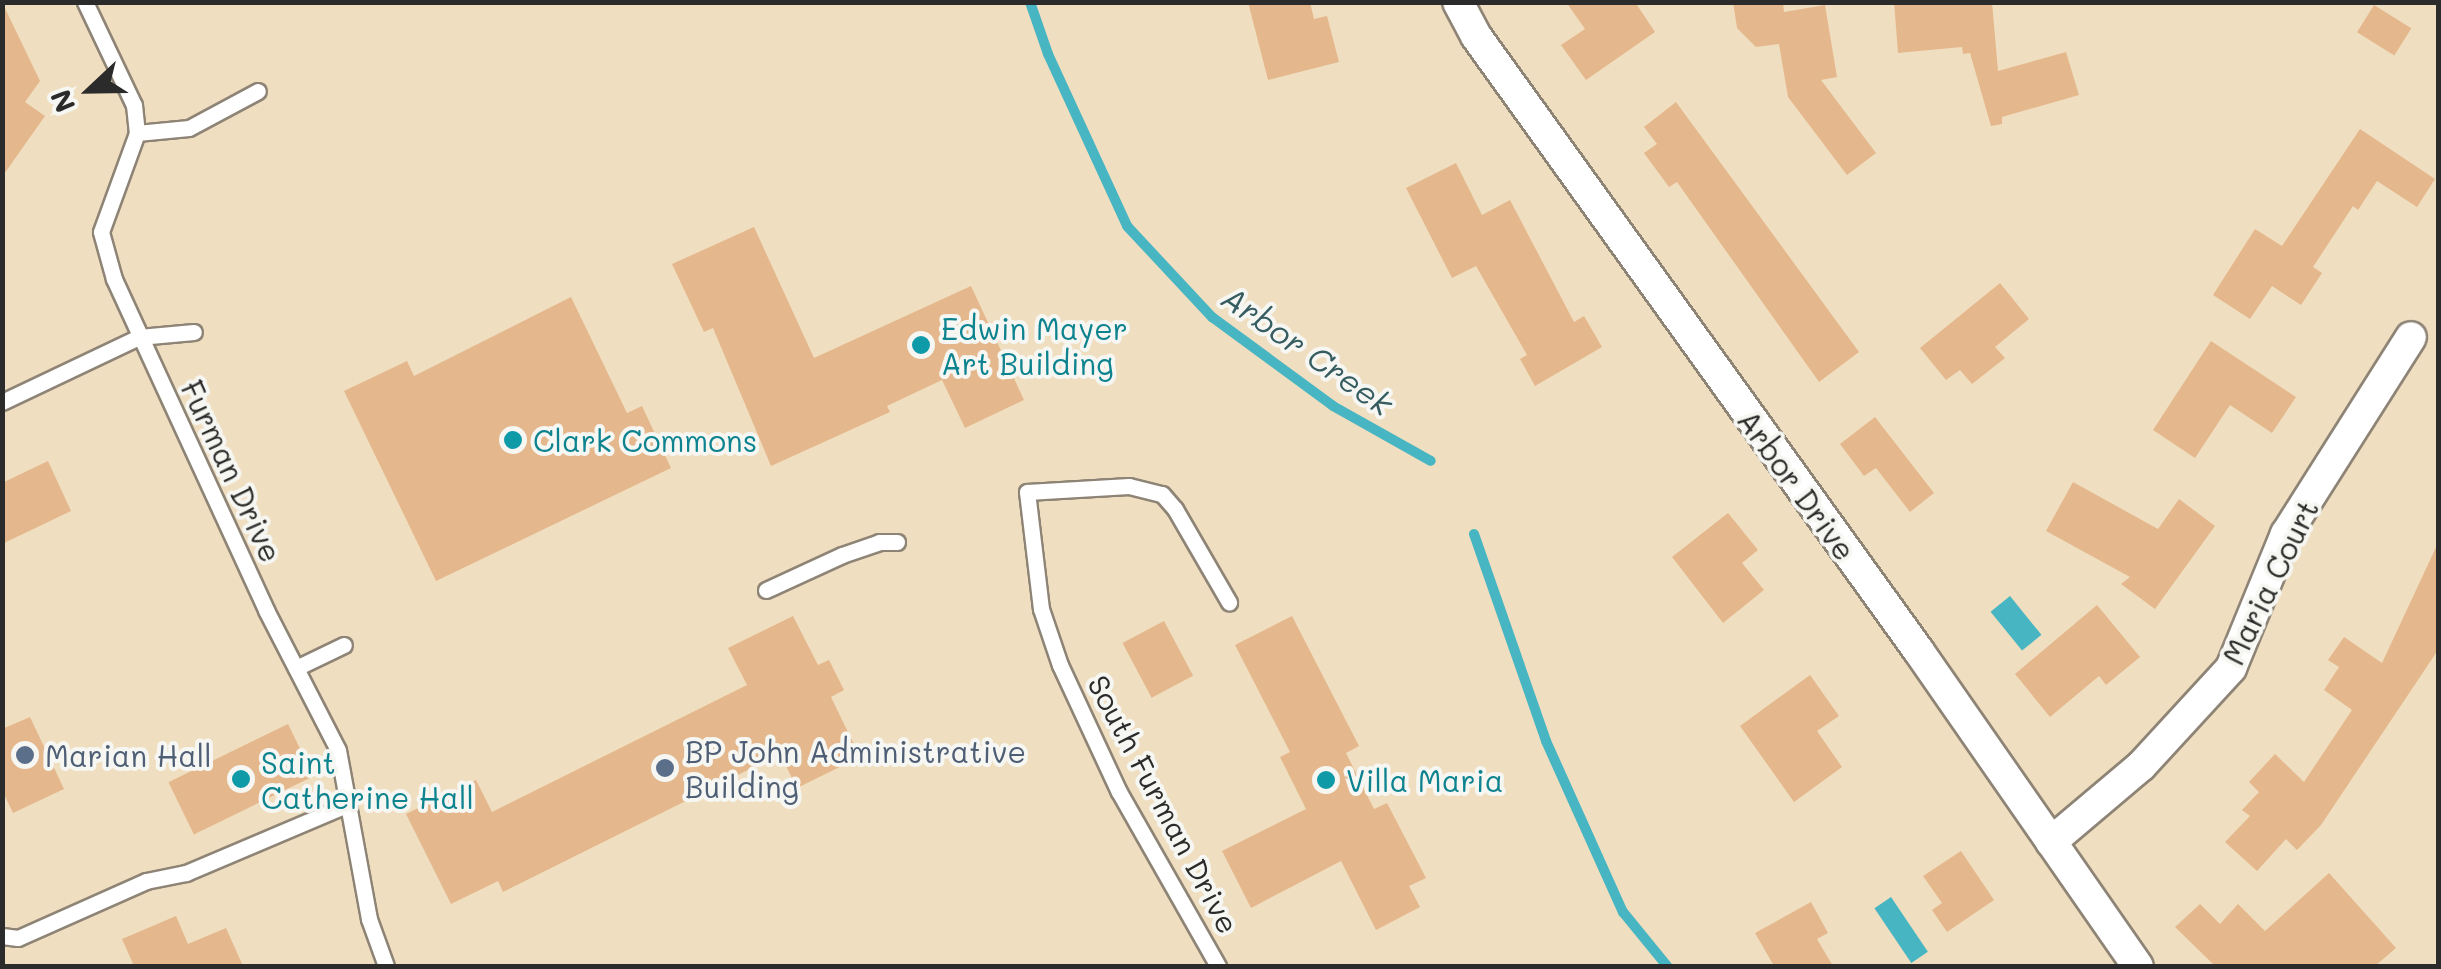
<!DOCTYPE html>
<style>
body{margin:0}
#map{position:relative;width:2441px;height:969px;overflow:hidden;background:#f0dec0;font-family:Mali,sans-serif}
div>[style]{position:absolute}
.water>*{inset:0;background:#48b6c2;transform-origin:0 0}
.stream>*{height:10px;margin:-5px;padding:0 5px;transform-origin:5px;border-radius:5px;background:#48b6c2}
.building>*{inset:0;background:#e4b88c;transform-origin:0 0}
.roads{filter:drop-shadow(2px 0 #8e8476) drop-shadow(-2px 0 #8e8476) drop-shadow(0 2px #8e8476) drop-shadow(0 -2px #8e8476)}
.lane>*{height:15px;margin:-7.5px;padding:0 7.5px;transform-origin:7.5px;border-radius:7.5px;background:#fff}
.street>*{height:30px;margin:-15px;padding:0 15px;transform-origin:15px;border-radius:15px;background:#fff}
.dots>*{width:28px;height:28px;translate:-50% -50%;box-sizing:border-box;border:5px solid #f6f6f2;border-radius:50%}
span{translate:-50% -50%;white-space:nowrap;text-align:center;line-height:1.15;-webkit-text-stroke:8px #f6f6f2;paint-order:stroke}
.culture-label{font-size:30px;color:#0d838f}
.left{translate:0 -50%;text-align:left}
.street-label{font-size:30px;color:#2b2b2b}
.service-label{font-size:30px;color:#4e5e75}
.water-label{font-size:32px;color:#355c60;font-style:italic}
.frame{position:absolute;inset:0;border:5px solid #2b2b2b;pointer-events:none}
.north{position:absolute;left:40px;top:40px;width:100px;height:100px;-webkit-text-stroke:8px #f6f6f2;paint-order:stroke;rotate:248deg;font-size:28px;font-weight:700;line-height:40px;text-align:center;color:#2b2b2b}
.north::after{content:'';display:block;margin:auto;width:35px;height:45px;background:#2b2b2b;clip-path:polygon(50% 0,100% 100%,50% 72%,0 100%)}
</style>
<div id="map">
<div class="water">
<div style="left:2010px;top:596px;width:50px;height:25px;rotate:51deg"></div>
<div style="left:1891px;top:897px;width:66px;height:20px;rotate:56deg"></div>
</div>
<div class="stream">
<div style="left:1030px;top:2px;width:55px;rotate:70.9deg"></div>
<div style="left:1048px;top:54px;width:189px;rotate:65.3deg"></div>
<div style="left:1127px;top:226px;width:125px;rotate:47deg"></div>
<div style="left:1212px;top:317px;width:150px;rotate:36.3deg"></div>
<div style="left:1333px;top:406px;width:112px;rotate:29.3deg"></div>
<div style="left:1474px;top:534px;width:219px;rotate:70.8deg"></div>
<div style="left:1546px;top:741px;width:188px;rotate:65.8deg"></div>
<div style="left:1623px;top:912px;width:70px;rotate:50.8deg"></div>
</div>
<div class="building">
<div style="clip-path:polygon(2px 2px,40px 81px,25px 102px,45px 116px,2px 177px)"></div>
<div style="clip-path:polygon(1248px 2px,1310px 2px,1314px 19px,1327px 16px,1339px 62px,1268px 80px)"></div>
<div style="clip-path:polygon(1566px 2px,1635px 2px,1655px 32px,1586px 80px,1561px 45px,1585px 29px)"></div>
<div style="clip-path:polygon(1733px 2px,1783px 2px,1784px 12px,1825px 5px,1837px 77px,1821px 80px,1876px 153px,1847px 175px,1788px 97px,1779px 44px,1756px 47px,1737px 28px)"></div>
<div style="clip-path:polygon(1894px 2px,1992px 2px,1998px 71px,2066px 52px,2079px 95px,2002px 117px,2002px 124px,1991px 126px,1970px 53px,1963px 54px,1962px 47px,1898px 53px)"></div>
<div style="left:2374px;top:5px;width:44px;height:32px;rotate:32deg"></div>
<div style="clip-path:polygon(1676px 102px,1859px 352px,1819px 382px,1677px 182px,1669px 187px,1644px 153px,1657px 144px,1644px 127px)"></div>
<div style="clip-path:polygon(2360px 129px,2435px 179px,2417px 207px,2377px 181px,2358px 210px,2353px 206px,2313px 267px,2322px 273px,2301px 305px,2272px 286px,2250px 319px,2213px 295px,2255px 229px,2282px 246px)"></div>
<div style="clip-path:polygon(1456px 163px,1482px 215px,1510px 200px,1574px 322px,1584px 316px,1602px 347px,1535px 386px,1520px 359px,1527px 355px,1476px 266px,1452px 278px,1406px 188px)"></div>
<div style="clip-path:polygon(754px 227px,814px 358px,971px 286px,1024px 400px,965px 428px,942px 380px,887px 406px,890px 412px,771px 466px,713px 328px,704px 332px,672px 264px)"></div>
<div style="clip-path:polygon(2000px 283px,2029px 319px,1995px 347px,2005px 358px,1972px 384px,1960px 370px,1946px 380px,1920px 348px)"></div>
<div style="clip-path:polygon(571px 297px,627px 413px,642px 406px,671px 468px,436px 581px,344px 391px,407px 361px,414px 376px)"></div>
<div style="clip-path:polygon(2211px 341px,2296px 397px,2272px 433px,2230px 405px,2195px 458px,2153px 430px)"></div>
<div style="clip-path:polygon(1875px 417px,1934px 493px,1910px 512px,1876px 468px,1864px 476px,1840px 444px)"></div>
<div style="clip-path:polygon(48px 461px,71px 511px,2px 544px,2px 483px)"></div>
<div style="clip-path:polygon(2073px 482px,2158px 529px,2179px 499px,2215px 526px,2155px 609px,2121px 584px,2130px 577px,2046px 531px)"></div>
<div style="clip-path:polygon(1728px 513px,1758px 550px,1742px 563px,1764px 590px,1723px 623px,1672px 557px)"></div>
<div style="clip-path:polygon(2438px 543px,2438px 650px,2321px 825px,2297px 850px,2286px 839px,2257px 871px,2225px 842px,2250px 816px,2242px 810px,2259px 792px,2249px 782px,2275px 754px,2304px 782px,2352px 710px,2324px 690px,2339px 667px,2328px 660px,2344px 637px,2382px 663px)"></div>
<div style="clip-path:polygon(2097px 605px,2140px 657px,2106px 685px,2099px 676px,2050px 717px,2015px 674px)"></div>
<div style="clip-path:polygon(793px 616px,818px 665px,829px 660px,844px 690px,831px 697px,860px 757px,797px 788px,780px 754px,503px 892px,498px 881px,451px 904px,406px 814px,476px 780px,492px 812px,747px 685px,728px 648px)"></div>
<div style="clip-path:polygon(1292px 616px,1359px 746px,1346px 753px,1374px 809px,1387px 803px,1426px 878px,1409px 886px,1420px 907px,1376px 930px,1341px 861px,1251px 908px,1222px 851px,1306px 809px,1280px 757px,1290px 752px,1235px 645px)"></div>
<div style="left:1164px;top:621px;width:62px;height:47px;rotate:62deg"></div>
<div style="clip-path:polygon(1810px 675px,1839px 716px,1817px 731px,1842px 767px,1794px 802px,1740px 726px)"></div>
<div style="clip-path:polygon(30px 717px,64px 789px,13px 813px,2px 790px,2px 729px)"></div>
<div style="left:288px;top:724px;width:58px;height:133px;rotate:64deg"></div>
<div style="clip-path:polygon(1961px 851px,1994px 900px,1947px 932px,1932px 910px,1942px 903px,1923px 876px)"></div>
<div style="clip-path:polygon(2329px 873px,2396px 948px,2375px 966px,2215px 966px,2175px 927px,2200px 904px,2220px 924px,2238px 904px,2265px 931px)"></div>
<div style="clip-path:polygon(1811px 902px,1828px 933px,1817px 939px,1833px 966px,1774px 966px,1755px 933px)"></div>
<div style="clip-path:polygon(176px 916px,188px 944px,226px 928px,243px 966px,134px 966px,122px 939px)"></div>
</div>
<div class="roads">
<div class="lane">
<div style="left:85px;top:2px;width:114px;rotate:64.6deg"></div>
<div style="left:134px;top:105px;width:28px;rotate:84deg"></div>
<div style="left:137px;top:133px;width:105px;rotate:110deg"></div>
<div style="left:101px;top:232px;width:49px;rotate:74.5deg"></div>
<div style="left:114px;top:279px;width:364px;rotate:65.3deg"></div>
<div style="left:266px;top:610px;width:157px;rotate:62.8deg"></div>
<div style="left:338px;top:750px;width:172px;rotate:79.6deg"></div>
<div style="left:369px;top:919px;width:50px;rotate:70.1deg"></div>
<div style="left:137px;top:133px;width:52px;rotate:-5.5deg"></div>
<div style="left:189px;top:128px;width:78px;rotate:-28.2deg"></div>
<div style="left:2px;top:402px;width:152px;rotate:-25.4deg"></div>
<div style="left:139px;top:337px;width:55px;rotate:-5.2deg"></div>
<div style="left:766px;top:590px;width:84px;rotate:-24.7deg"></div>
<div style="left:842px;top:555px;width:39px;rotate:-19deg"></div>
<div style="left:879px;top:542px;width:18px"></div>
<div style="left:296px;top:668px;width:53px;rotate:-25.6deg"></div>
<div style="left:2px;top:936px;width:16px;rotate:7deg"></div>
<div style="left:18px;top:938px;width:140px;rotate:-24deg"></div>
<div style="left:146px;top:881px;width:41px;rotate:-11.3deg"></div>
<div style="left:186px;top:873px;width:174px;rotate:-23deg"></div>
<div style="left:1218px;top:966px;width:200px;rotate:-119.6deg"></div>
<div style="left:1119px;top:792px;width:140px;rotate:-114.9deg"></div>
<div style="left:1060px;top:665px;width:59px;rotate:-108.7deg"></div>
<div style="left:1041px;top:609px;width:118px;rotate:-96.8deg"></div>
<div style="left:1027px;top:492px;width:102px;rotate:-3.4deg"></div>
<div style="left:1129px;top:486px;width:34px;rotate:14deg"></div>
<div style="left:1162px;top:494px;width:20px;rotate:49deg"></div>
<div style="left:1175px;top:509px;width:108px;rotate:59.9deg"></div>
</div>
<div class="street">
<div style="left:1458px;top:2px;width:38px;rotate:62deg"></div>
<div style="left:1476px;top:36px;width:757px;rotate:54.25deg"></div>
<div style="left:1918px;top:650px;width:385px;rotate:55.2deg"></div>
<div style="left:2051px;top:842px;width:118px;rotate:-40.2deg"></div>
<div style="left:2141px;top:766px;width:133px;rotate:-47.4deg"></div>
<div style="left:2231px;top:668px;width:145px;rotate:-67.7deg"></div>
<div style="left:2286px;top:534px;width:233px;rotate:-57.6deg"></div>
</div>
</div>
<div class="dots">
<div style="left:921px;top:345px;background:#0f9aa8"></div>
<div style="left:513px;top:440px;background:#0f9aa8"></div>
<div style="left:25px;top:755px;background:#5c6f8a"></div>
<div style="left:665px;top:768px;background:#5c6f8a"></div>
<div style="left:241px;top:779px;background:#0f9aa8"></div>
<div style="left:1326px;top:780px;background:#0f9aa8"></div>
</div>
<div class="culture-label">
<span class="left" style="left:941px;top:345px">Edwin Mayer<br>Art Building</span>
<span class="left" style="left:533px;top:440px">Clark Commons</span>
<span class="left" style="left:261px;top:779px">Saint<br>Catherine Hall</span>
<span class="left" style="left:1346px;top:780px">Villa Maria</span>
</div>
<div class="street-label">
<span style="left:232px;top:471px;rotate:65deg">Furman Drive</span>
<span style="left:1797px;top:485px;rotate:54deg">Arbor Drive</span>
<span style="left:2270px;top:582px;rotate:-64deg">Maria Court</span>
<span style="left:1164px;top:804px;rotate:62deg">South Furman Drive</span>
</div>
<div class="service-label">
<span class="left" style="left:685px;top:768px">BP John Administrative<br>Building</span>
<span class="left" style="left:45px;top:755px">Marian Hall</span>
</div>
<div class="water-label">
<span style="left:1308px;top:350px;rotate:35deg">Arbor Creek</span>
</div>
<div class="frame"></div>
<div class="north">N</div>
</div>
